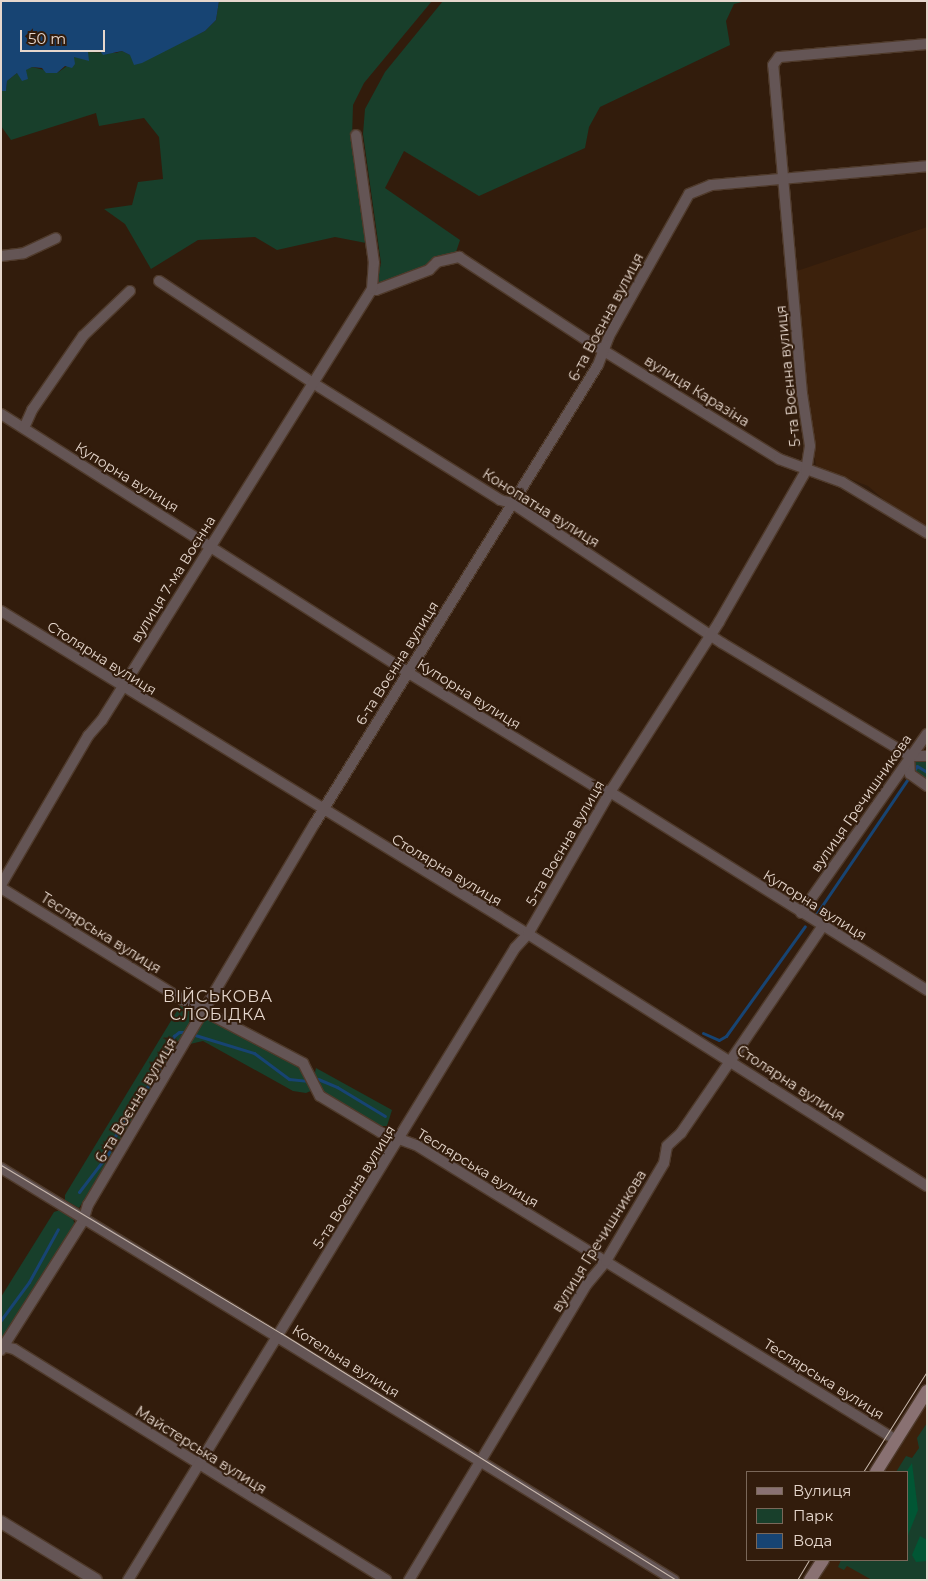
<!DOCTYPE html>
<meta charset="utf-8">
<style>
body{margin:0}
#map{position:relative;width:928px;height:1581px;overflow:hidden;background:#321c0c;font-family:Montserrat,sans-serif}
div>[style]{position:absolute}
.built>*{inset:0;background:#3c210c}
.green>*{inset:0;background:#183f2b}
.forest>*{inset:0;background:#015634}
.water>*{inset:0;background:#174473}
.stream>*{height:3px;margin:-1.5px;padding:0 1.5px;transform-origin:1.5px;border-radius:1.5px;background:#174473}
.roads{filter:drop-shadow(1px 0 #4f3a2b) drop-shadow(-1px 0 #4f3a2b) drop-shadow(0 1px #4f3a2b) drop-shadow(0 -1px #4f3a2b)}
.minor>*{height:10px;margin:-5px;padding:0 5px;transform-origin:5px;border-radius:5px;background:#645555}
.tertiary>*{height:12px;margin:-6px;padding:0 6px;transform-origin:6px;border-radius:6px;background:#645555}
.secondary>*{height:12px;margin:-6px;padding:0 6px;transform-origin:6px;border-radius:6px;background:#897172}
.tram>*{height:1px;margin:-0.5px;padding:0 0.5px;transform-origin:0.5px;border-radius:0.5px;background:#cabaaf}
span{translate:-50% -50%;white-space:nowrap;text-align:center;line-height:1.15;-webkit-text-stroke:4px #321c0c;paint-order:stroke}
.street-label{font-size:14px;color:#e6d7cd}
.quarter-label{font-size:16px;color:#e6d7cd;letter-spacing:1px}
.frame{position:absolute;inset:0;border:2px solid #e6d7cd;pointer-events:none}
.legend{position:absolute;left:746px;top:1471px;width:162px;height:90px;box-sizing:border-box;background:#321c0c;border:1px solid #7a6759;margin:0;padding:6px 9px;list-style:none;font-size:15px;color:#e6d7cd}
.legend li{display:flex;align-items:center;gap:10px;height:25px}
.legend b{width:25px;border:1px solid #7a6759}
.scale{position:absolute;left:20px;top:30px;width:85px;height:22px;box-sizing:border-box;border:2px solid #e6d7cd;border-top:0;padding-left:6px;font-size:15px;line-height:18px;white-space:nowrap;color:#e6d7cd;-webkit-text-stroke:4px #321c0c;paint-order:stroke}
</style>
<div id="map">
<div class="built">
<div style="clip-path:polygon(927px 227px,927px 526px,890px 505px,868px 486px,816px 466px,805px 392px,794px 272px)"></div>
<div style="clip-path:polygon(927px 1404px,927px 1580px,819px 1580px,831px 1560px,907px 1560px,907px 1472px,885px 1472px)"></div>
</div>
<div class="green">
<div style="clip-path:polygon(219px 1px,432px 1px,364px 83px,353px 105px,352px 138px,366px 243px,335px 237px,277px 250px,255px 237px,198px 240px,151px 269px,125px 224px,104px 209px,132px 205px,138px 182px,163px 179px,159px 137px,144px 118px,99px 126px,96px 113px,11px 140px,1px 126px,1px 91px,6px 90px,7px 81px,17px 73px,32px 67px,57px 73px,73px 62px,73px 57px,87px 52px,116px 53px,122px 51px,130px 55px,192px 37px,205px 31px,216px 20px)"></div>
<div style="clip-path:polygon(443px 1px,746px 1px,734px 4px,726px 21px,730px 45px,600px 107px,589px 127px,585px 148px,479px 196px,404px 151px,385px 188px,460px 240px,455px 255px,381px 286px,377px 282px,381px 263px,363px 134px,365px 109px,385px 72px)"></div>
<div style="clip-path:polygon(921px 758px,927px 761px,927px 783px,910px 769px,910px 759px)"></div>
<div style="clip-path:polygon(185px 1005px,196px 1012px,196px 1016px,79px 1208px,65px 1200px,65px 1195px,180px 1006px)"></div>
<div style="clip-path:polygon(211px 1018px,296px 1064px,304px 1070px,313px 1090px,306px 1093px,293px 1091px,203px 1041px,190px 1044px,204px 1020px)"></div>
<div style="clip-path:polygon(316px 1068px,392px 1110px,387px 1126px,380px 1129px,322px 1095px,314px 1077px)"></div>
<div style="clip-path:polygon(60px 1210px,73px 1218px,75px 1227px,5px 1337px,1px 1337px,1px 1297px,54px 1212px)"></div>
<div style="clip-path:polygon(927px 1423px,927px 1580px,872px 1580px,847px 1566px,844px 1570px,838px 1567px,841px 1560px,907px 1560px,907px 1472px,896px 1472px,906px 1456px,912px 1458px,919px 1448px,917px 1438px)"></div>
</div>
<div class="forest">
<div style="clip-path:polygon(912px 1463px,918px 1510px,907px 1538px,906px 1472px)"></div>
<div style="clip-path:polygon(920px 1536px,927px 1540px,927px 1561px,916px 1562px,912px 1555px)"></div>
</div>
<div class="water">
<div style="clip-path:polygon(1px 1px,219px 1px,216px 20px,205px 31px,142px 63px,134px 65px,130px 55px,122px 51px,103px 55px,100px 51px,88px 52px,89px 61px,74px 57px,75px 64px,72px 68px,65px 66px,57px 73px,46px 73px,42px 68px,32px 67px,26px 70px,28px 79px,22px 81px,17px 73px,7px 81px,6px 91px,1px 91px)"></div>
</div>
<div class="stream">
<div style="left:913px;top:772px;width:7px;rotate:-56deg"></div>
<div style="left:917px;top:766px;width:12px;rotate:31deg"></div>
<div style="left:815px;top:916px;width:168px;rotate:-55.9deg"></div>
<div style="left:703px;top:1033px;width:17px;rotate:24deg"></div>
<div style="left:719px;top:1040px;width:8px;rotate:-30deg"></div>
<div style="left:726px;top:1036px;width:135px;rotate:-54.3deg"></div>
<div style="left:195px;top:1035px;width:62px;rotate:17deg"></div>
<div style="left:254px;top:1053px;width:44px;rotate:36.6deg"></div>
<div style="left:289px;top:1079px;width:18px;rotate:6deg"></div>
<div style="left:318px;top:1079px;width:21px;rotate:23deg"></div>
<div style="left:337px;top:1087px;width:56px;rotate:31.1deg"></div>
<div style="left:79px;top:1192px;width:48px;rotate:-52.7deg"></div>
<div style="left:108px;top:1154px;width:22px;rotate:-68deg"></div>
<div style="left:116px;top:1134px;width:82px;rotate:-56.5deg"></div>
<div style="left:161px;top:1066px;width:33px;rotate:-67deg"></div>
<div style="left:174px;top:1036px;width:6px;rotate:-39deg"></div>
<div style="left:179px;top:1032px;width:5px"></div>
<div style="left:1px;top:1320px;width:47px;rotate:-53.6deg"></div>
<div style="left:29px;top:1282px;width:60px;rotate:-61.3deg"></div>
</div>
<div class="roads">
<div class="minor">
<div style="left:1px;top:256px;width:23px;rotate:-7deg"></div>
<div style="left:24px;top:253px;width:35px;rotate:-25deg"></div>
<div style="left:159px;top:281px;width:185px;rotate:33.5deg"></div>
<div style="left:313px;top:383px;width:221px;rotate:32deg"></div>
<div style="left:500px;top:500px;width:12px;rotate:14deg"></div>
<div style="left:512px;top:503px;width:252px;rotate:33.7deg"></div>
<div style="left:722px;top:643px;width:219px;rotate:31deg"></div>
<div style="left:910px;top:756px;width:17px"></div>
<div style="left:372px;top:289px;width:4px;rotate:14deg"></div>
<div style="left:376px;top:290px;width:57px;rotate:-20.7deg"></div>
<div style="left:429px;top:270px;width:11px;rotate:-45deg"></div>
<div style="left:437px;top:262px;width:23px;rotate:-13deg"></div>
<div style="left:459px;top:257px;width:154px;rotate:33.1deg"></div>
<div style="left:588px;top:341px;width:225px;rotate:31.7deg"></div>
<div style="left:779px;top:459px;width:67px;rotate:20.1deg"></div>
<div style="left:842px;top:482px;width:99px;rotate:31deg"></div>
<div style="left:1px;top:414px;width:481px;rotate:32.4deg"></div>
<div style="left:407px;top:672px;width:219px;rotate:31.4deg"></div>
<div style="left:594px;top:786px;width:17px;rotate:21deg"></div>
<div style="left:610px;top:792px;width:374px;rotate:32deg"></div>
<div style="left:24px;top:428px;width:20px;rotate:-66deg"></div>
<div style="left:32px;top:410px;width:90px;rotate:-55.4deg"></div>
<div style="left:83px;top:336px;width:65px;rotate:-43.8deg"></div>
<div style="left:1px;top:611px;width:618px;rotate:31.5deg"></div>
<div style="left:528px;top:934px;width:472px;rotate:32.3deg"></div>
<div style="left:909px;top:757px;width:17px;rotate:87deg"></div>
<div style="left:910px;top:774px;width:21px;rotate:35deg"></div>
<div style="left:1px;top:885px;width:173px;rotate:-59.7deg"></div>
<div style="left:88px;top:736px;width:21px;rotate:-49deg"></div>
<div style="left:102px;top:720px;width:509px;rotate:-57.93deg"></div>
<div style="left:372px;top:289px;width:26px;rotate:-86deg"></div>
<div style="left:374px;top:263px;width:129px;rotate:-98deg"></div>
<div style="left:1px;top:888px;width:214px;rotate:31.6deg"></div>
<div style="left:183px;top:1000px;width:136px;rotate:27.7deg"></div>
<div style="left:303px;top:1063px;width:37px;rotate:63deg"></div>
<div style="left:320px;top:1096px;width:70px;rotate:31deg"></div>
<div style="left:380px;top:1132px;width:38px;rotate:20deg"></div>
<div style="left:416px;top:1145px;width:563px;rotate:31.57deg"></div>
<div style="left:801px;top:913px;width:219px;rotate:-54.9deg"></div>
<div style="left:1px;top:1168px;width:789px;rotate:31.47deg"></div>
<div style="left:1px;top:1346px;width:13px;rotate:13deg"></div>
<div style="left:14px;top:1349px;width:438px;rotate:31.8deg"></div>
<div style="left:1px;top:1350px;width:153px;rotate:-57.6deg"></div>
<div style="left:83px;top:1221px;width:17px;rotate:-73deg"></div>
<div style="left:88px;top:1205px;width:444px;rotate:-59.3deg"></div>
<div style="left:315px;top:823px;width:538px;rotate:-58.29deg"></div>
<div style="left:598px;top:365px;width:31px;rotate:-69deg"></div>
<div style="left:609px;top:336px;width:163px;rotate:-60.6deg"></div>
<div style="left:689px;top:194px;width:24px;rotate:-22deg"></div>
<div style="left:711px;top:185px;width:217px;rotate:-5deg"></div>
<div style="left:128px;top:1580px;width:741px;rotate:-58.52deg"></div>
<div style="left:515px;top:948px;width:19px;rotate:-47deg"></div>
<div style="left:528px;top:934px;width:164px;rotate:-60deg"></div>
<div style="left:610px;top:792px;width:202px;rotate:-57.3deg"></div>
<div style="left:719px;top:622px;width:174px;rotate:-60.1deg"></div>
<div style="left:806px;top:471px;width:25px;rotate:-81deg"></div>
<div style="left:810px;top:446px;width:53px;rotate:-98.7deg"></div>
<div style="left:802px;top:394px;width:330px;rotate:-95deg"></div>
<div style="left:773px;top:65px;width:10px;rotate:-53deg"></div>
<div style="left:779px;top:57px;width:149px;rotate:-5deg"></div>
<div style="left:409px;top:1580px;width:345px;rotate:-59deg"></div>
<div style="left:587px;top:1284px;width:30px;rotate:-50deg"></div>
<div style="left:606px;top:1261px;width:114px;rotate:-59.4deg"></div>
<div style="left:664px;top:1163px;width:17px;rotate:-80deg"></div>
<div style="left:667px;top:1146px;width:19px;rotate:-43deg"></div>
<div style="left:681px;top:1133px;width:251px;rotate:-55.6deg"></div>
</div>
<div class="tertiary">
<div style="left:1px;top:1522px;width:111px;rotate:31.4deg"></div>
</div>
<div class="secondary">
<div style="left:876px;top:1472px;width:96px;rotate:-57.8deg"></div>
<div style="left:810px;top:1580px;width:24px;rotate:-57deg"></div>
</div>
</div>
<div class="tram">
<div style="left:1px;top:1165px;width:327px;rotate:31deg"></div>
<div style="left:281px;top:1333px;width:467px;rotate:32deg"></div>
<div style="left:863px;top:1472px;width:120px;rotate:-57.6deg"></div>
<div style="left:797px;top:1580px;width:23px;rotate:-59deg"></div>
</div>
<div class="street-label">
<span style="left:606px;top:317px;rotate:-62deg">6-та Воєнна вулиця</span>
<span style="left:788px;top:376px;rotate:-96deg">5-та Воєнна вулиця</span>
<span style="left:697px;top:391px;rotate:32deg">вулиця Каразіна</span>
<span style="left:127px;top:477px;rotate:32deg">Купорна вулиця</span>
<span style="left:541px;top:508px;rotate:32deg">Конопатна вулиця</span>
<span style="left:173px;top:579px;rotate:-58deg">вулиця 7-ма Воєнна</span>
<span style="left:102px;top:658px;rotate:32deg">Столярна вулиця</span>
<span style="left:397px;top:663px;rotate:-58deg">6-та Воєнна вулиця</span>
<span style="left:469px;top:694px;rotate:32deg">Купорна вулиця</span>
<span style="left:861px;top:803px;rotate:-55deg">вулиця Гречишникова</span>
<span style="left:565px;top:843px;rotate:-60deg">5-та Воєнна вулиця</span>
<span style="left:447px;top:870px;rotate:31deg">Столярна вулиця</span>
<span style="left:815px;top:905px;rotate:32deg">Купорна вулиця</span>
<span style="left:101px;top:933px;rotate:32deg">Теслярська вулиця</span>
<span style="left:791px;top:1083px;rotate:33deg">Столярна вулиця</span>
<span style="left:136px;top:1100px;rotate:-59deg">6-та Воєнна вулиця</span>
<span style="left:478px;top:1168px;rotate:31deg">Теслярська вулиця</span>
<span style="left:354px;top:1187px;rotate:-58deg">5-та Воєнна вулиця</span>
<span style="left:599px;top:1241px;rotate:-58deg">вулиця Гречишникова</span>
<span style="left:346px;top:1361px;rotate:32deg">Котельна вулиця</span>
<span style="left:824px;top:1379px;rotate:32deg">Теслярська вулиця</span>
<span style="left:201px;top:1450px;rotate:32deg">Майстерська вулиця</span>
</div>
<div class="quarter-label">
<span style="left:218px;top:1006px">ВІЙСЬКОВА<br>СЛОБІДКА</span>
</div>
<div class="frame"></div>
<ul class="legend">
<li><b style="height:6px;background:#897172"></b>Вулиця</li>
<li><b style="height:14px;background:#183f2b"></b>Парк</li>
<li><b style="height:14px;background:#174473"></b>Вода</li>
</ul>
<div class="scale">50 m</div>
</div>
